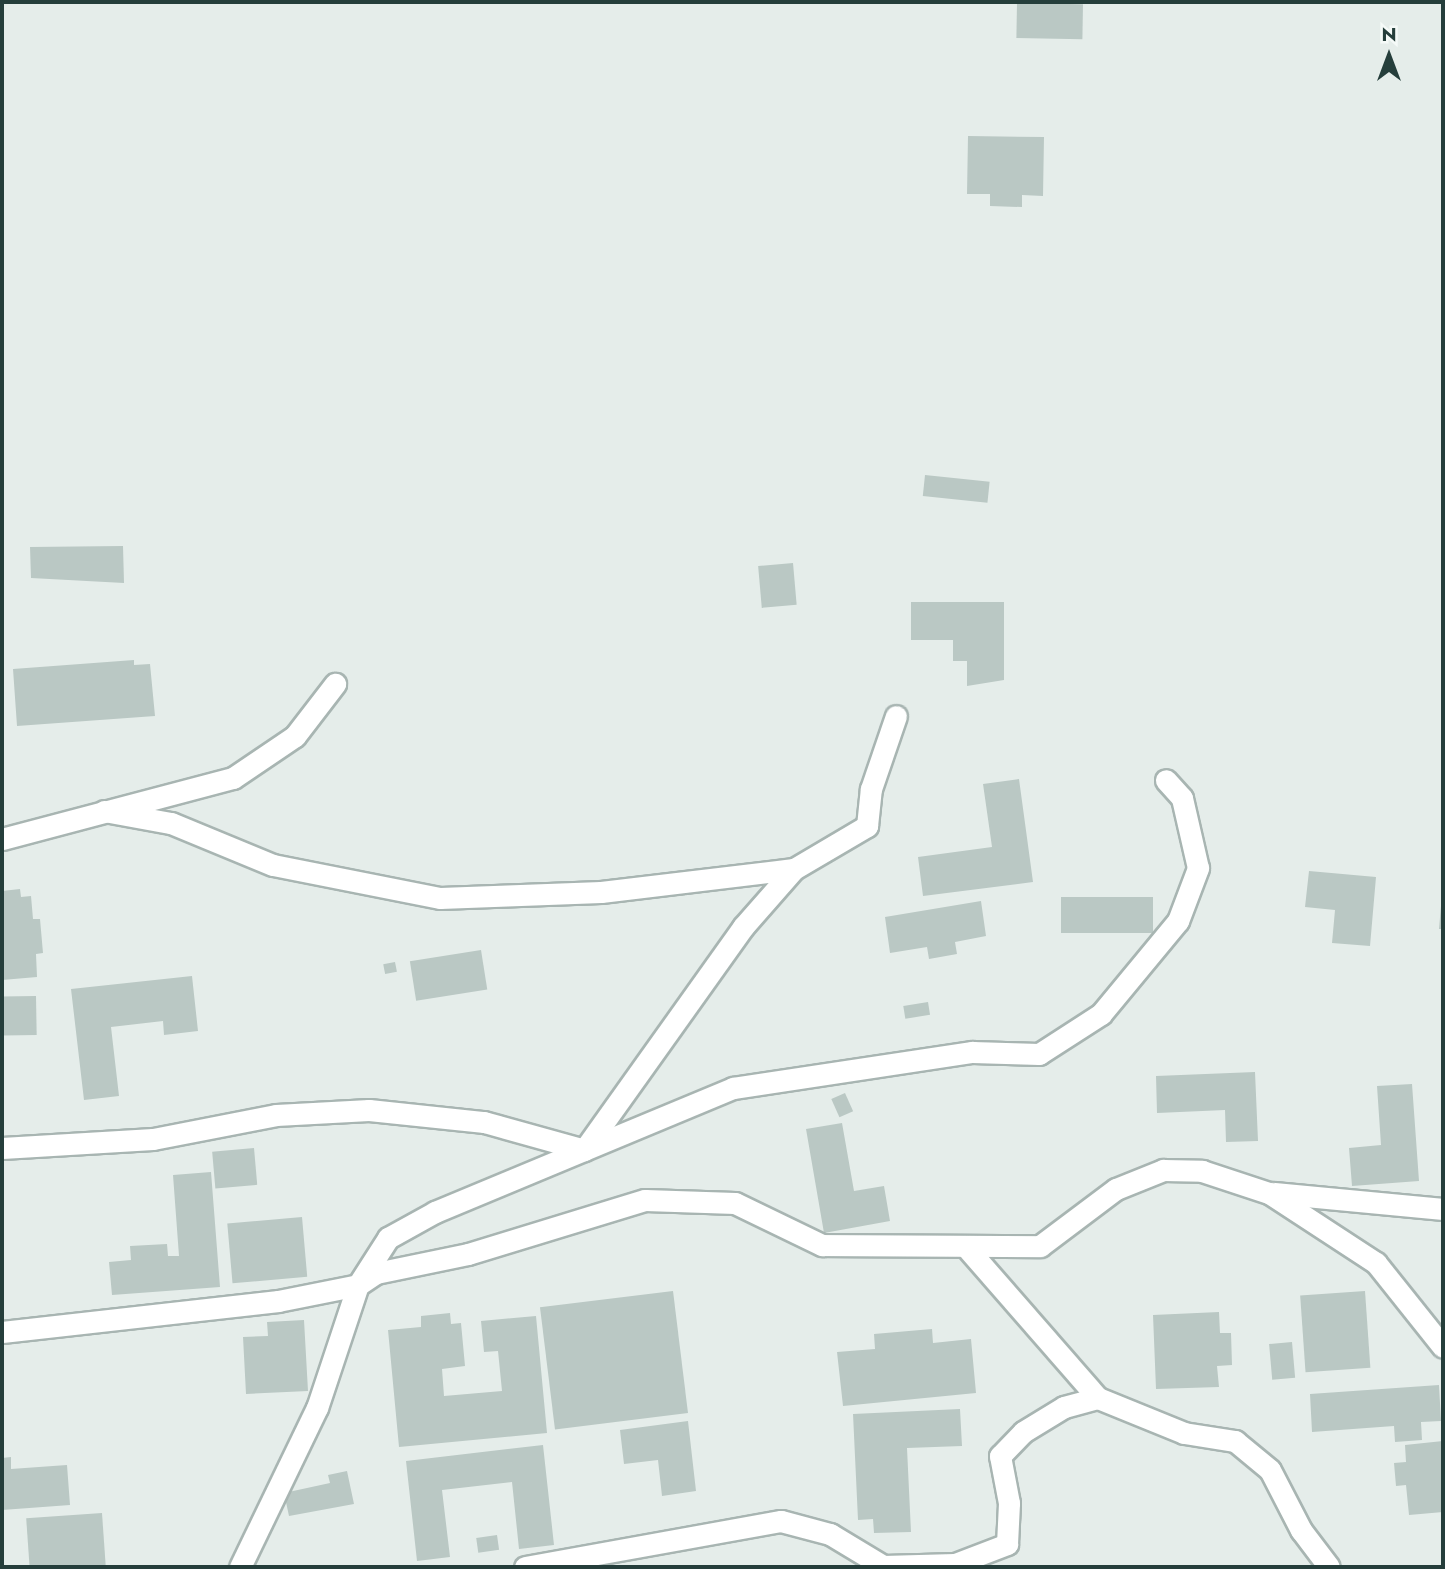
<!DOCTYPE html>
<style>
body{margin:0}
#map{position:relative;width:1445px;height:1569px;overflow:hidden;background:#e5edea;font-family:Jost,sans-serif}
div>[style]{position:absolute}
.building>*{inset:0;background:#bac8c4;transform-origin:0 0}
.roads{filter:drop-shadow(2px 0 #a8b5b2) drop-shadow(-2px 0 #a8b5b2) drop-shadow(0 2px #a8b5b2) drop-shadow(0 -2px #a8b5b2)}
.street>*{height:21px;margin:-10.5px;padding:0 10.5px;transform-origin:10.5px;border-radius:10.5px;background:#fff}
span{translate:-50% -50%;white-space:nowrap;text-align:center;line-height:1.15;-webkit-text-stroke:5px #f5faf8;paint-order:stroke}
.frame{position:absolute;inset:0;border:4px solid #253e3b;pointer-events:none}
.north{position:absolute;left:1354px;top:21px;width:70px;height:70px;-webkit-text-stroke:5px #f5faf8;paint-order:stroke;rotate:0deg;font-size:19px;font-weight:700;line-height:28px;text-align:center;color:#253e3b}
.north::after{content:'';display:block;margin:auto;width:24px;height:32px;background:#253e3b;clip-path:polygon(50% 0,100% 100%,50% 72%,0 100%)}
</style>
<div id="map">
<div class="building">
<div style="left:1017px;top:3px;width:66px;height:35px;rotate:1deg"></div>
<div style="clip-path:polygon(968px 136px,1044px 137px,1043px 196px,1022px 195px,1022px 207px,990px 206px,990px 194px,967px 194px)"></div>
<div style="left:925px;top:475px;width:65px;height:21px;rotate:6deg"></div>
<div style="clip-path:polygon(123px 546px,124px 583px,31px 578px,30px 547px)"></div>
<div style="left:793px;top:563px;width:42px;height:35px;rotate:85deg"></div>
<div style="clip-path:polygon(911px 602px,1004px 602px,1004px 680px,967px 686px,967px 661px,953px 661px,953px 640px,911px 640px)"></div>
<div style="clip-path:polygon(134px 660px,134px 665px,150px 664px,155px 716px,17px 726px,13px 669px)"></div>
<div style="clip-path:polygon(1019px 779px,1033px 882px,923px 896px,918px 857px,992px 847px,983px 784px)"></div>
<div style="clip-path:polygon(1309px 871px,1376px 877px,1370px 946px,1332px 943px,1335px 910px,1305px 907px)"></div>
<div style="clip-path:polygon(20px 889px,21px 897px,31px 896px,33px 919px,40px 919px,43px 953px,36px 954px,37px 977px,2px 980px,2px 891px)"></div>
<div style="left:1061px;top:897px;width:92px;height:36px"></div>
<div style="clip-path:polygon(981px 901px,986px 936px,955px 942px,957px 954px,929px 959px,927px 947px,890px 953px,885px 917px)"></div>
<div style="clip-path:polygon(1441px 906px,1443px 906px,1443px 929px,1439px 929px)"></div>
<div style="left:481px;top:950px;width:40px;height:72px;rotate:81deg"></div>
<div style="left:395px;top:962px;width:10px;height:12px;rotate:79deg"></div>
<div style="clip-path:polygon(192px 976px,198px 1031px,164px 1035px,163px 1021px,111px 1027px,119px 1096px,84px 1100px,71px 989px)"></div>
<div style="left:36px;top:996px;width:39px;height:34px;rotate:89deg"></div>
<div style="left:928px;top:1002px;width:13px;height:25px;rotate:81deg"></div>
<div style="clip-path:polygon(1255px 1072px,1258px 1141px,1226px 1142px,1225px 1110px,1157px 1113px,1156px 1076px)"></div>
<div style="clip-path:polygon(1412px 1084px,1419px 1181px,1352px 1186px,1349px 1148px,1381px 1145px,1377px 1086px)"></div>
<div style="left:845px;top:1093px;width:20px;height:15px;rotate:66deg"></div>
<div style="clip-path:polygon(842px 1123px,854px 1191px,884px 1186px,890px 1221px,824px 1233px,806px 1129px)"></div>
<div style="left:254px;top:1148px;width:37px;height:42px;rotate:85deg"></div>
<div style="clip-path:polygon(211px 1172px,220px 1287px,112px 1295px,109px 1262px,131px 1260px,130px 1246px,167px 1244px,168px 1256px,179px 1256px,173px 1175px)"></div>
<div style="left:302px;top:1217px;width:60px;height:75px;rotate:85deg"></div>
<div style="left:673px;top:1291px;width:123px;height:134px;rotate:83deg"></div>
<div style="left:1365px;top:1291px;width:77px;height:65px;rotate:86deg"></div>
<div style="clip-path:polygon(1219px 1312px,1220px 1333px,1231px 1333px,1232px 1365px,1217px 1366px,1219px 1387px,1156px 1389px,1153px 1315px)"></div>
<div style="clip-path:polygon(450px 1313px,451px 1324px,461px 1323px,465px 1366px,442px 1369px,444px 1396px,502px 1391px,498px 1351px,484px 1352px,481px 1321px,536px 1316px,547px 1433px,399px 1447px,388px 1330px,421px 1327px,421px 1316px)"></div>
<div style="clip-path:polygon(304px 1320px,308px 1391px,246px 1394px,243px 1337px,268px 1336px,267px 1322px)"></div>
<div style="clip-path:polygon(932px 1329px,933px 1343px,971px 1339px,976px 1393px,843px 1406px,837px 1352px,875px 1349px,874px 1334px)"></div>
<div style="left:1292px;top:1342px;width:36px;height:23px;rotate:85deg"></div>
<div style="clip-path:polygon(1439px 1385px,1441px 1421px,1421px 1422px,1422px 1440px,1395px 1442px,1394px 1426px,1312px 1432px,1310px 1394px)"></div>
<div style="clip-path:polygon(960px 1409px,962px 1446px,907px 1448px,911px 1532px,874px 1533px,873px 1519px,858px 1520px,853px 1414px)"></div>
<div style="clip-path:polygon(688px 1421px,696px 1491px,662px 1496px,658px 1460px,624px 1464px,620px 1430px)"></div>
<div style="clip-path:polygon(1443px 1441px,1443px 1512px,1409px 1515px,1406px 1485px,1396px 1486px,1394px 1463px,1406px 1462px,1405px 1445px)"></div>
<div style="clip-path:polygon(543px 1445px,554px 1545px,519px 1549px,512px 1482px,442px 1490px,450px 1557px,417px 1561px,406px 1461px)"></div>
<div style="clip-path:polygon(11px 1457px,11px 1469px,67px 1465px,70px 1505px,2px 1510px,2px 1458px)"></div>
<div style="clip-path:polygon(347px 1471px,354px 1504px,289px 1516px,284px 1493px,330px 1483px,328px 1475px)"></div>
<div style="left:102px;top:1513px;width:54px;height:76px;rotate:86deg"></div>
<div style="left:497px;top:1535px;width:15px;height:21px;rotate:82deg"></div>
</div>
<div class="roads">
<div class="street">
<div style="left:104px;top:811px;width:68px;rotate:10.2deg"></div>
<div style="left:171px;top:823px;width:110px;rotate:22.4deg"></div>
<div style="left:273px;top:865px;width:170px;rotate:11.2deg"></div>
<div style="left:440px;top:898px;width:161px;rotate:-2.1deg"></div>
<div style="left:601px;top:892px;width:194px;rotate:-6.8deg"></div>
<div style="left:2px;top:839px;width:239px;rotate:-14.8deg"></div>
<div style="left:233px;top:778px;width:75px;rotate:-34.1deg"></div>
<div style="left:295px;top:736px;width:66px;rotate:-52.4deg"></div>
<div style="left:2px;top:1148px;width:151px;rotate:-3.4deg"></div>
<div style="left:153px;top:1139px;width:125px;rotate:-11deg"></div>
<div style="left:276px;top:1115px;width:93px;rotate:-3.1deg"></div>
<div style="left:369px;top:1110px;width:116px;rotate:6deg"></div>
<div style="left:484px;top:1122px;width:104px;rotate:15.6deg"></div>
<div style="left:584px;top:1150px;width:274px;rotate:-54.5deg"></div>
<div style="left:743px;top:927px;width:77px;rotate:-48.7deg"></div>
<div style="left:794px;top:869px;width:85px;rotate:-30.5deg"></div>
<div style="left:867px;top:826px;width:37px;rotate:-84deg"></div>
<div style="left:871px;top:789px;width:77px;rotate:-71.1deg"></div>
<div style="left:1274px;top:1193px;width:170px;rotate:5.4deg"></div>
<div style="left:967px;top:1248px;width:199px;rotate:48.9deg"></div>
<div style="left:1098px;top:1398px;width:93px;rotate:22.1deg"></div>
<div style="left:1184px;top:1433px;width:52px;rotate:8.9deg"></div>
<div style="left:1235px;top:1441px;width:45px;rotate:39.6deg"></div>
<div style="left:1270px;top:1470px;width:68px;rotate:62.7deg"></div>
<div style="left:1301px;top:1530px;width:46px;rotate:52.9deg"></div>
<div style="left:2px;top:1332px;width:278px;rotate:-6.4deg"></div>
<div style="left:278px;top:1301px;width:82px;rotate:-11.3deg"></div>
<div style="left:358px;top:1285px;width:22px;rotate:-34deg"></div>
<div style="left:376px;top:1273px;width:94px;rotate:-11.7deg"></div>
<div style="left:468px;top:1254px;width:185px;rotate:-17deg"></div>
<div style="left:645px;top:1200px;width:90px;rotate:1.9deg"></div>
<div style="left:735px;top:1203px;width:97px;rotate:25.8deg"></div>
<div style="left:822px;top:1245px;width:218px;rotate:0.3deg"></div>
<div style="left:1040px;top:1246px;width:95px;rotate:-36.9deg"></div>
<div style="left:1116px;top:1189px;width:51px;rotate:-22deg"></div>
<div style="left:1163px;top:1170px;width:39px;rotate:1deg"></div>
<div style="left:1202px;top:1171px;width:71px;rotate:18.2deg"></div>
<div style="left:1269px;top:1193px;width:128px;rotate:33.2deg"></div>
<div style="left:1376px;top:1263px;width:107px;rotate:51.4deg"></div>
<div style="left:240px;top:1567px;width:177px;rotate:-64.2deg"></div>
<div style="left:317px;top:1408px;width:130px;rotate:-71.6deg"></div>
<div style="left:358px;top:1285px;width:56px;rotate:-57.4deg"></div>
<div style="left:388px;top:1238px;width:54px;rotate:-29deg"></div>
<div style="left:435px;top:1212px;width:323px;rotate:-22.6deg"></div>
<div style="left:733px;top:1088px;width:242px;rotate:-8.6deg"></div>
<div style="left:972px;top:1052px;width:67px;rotate:1.7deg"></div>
<div style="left:1039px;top:1054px;width:74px;rotate:-32.8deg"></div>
<div style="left:1101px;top:1014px;width:121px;rotate:-50.4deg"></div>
<div style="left:1178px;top:921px;width:57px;rotate:-69.3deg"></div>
<div style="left:1198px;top:868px;width:72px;rotate:-102.9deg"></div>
<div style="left:1182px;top:798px;width:24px;rotate:-132deg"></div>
<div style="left:525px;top:1567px;width:260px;rotate:-10.2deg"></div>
<div style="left:781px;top:1521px;width:51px;rotate:14.9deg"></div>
<div style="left:830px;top:1534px;width:62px;rotate:31.1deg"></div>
<div style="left:883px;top:1566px;width:72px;rotate:-1.6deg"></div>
<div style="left:955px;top:1564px;width:56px;rotate:-21deg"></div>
<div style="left:1007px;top:1544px;width:41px;rotate:-87.2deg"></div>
<div style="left:1009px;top:1503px;width:48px;rotate:-100.8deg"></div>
<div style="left:1000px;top:1456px;width:33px;rotate:-46deg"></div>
<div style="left:1023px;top:1432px;width:48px;rotate:-31.4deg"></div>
<div style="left:1064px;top:1407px;width:35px;rotate:-15deg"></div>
</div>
</div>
<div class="frame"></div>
<div class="north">N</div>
</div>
